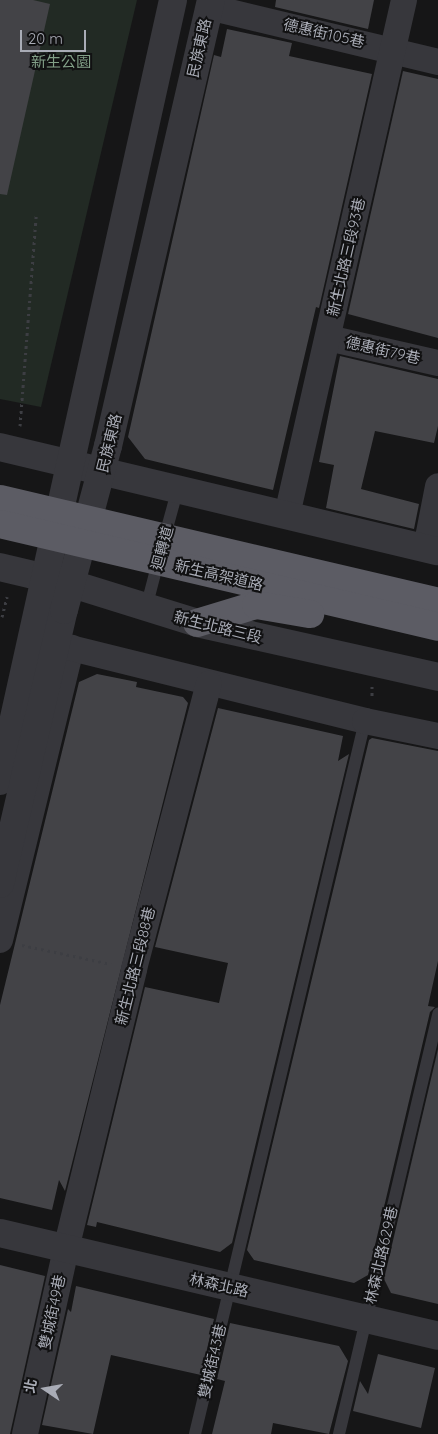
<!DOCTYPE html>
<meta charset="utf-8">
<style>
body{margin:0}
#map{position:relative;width:438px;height:1434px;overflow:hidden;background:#161617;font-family:Quicksand,"Noto Sans TC",sans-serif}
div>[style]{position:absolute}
.green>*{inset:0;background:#222a24}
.building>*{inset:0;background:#434347}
.path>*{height:3px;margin-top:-1.5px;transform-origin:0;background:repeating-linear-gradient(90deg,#3d3e43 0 2.5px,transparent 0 6.5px)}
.service>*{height:12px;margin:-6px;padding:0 6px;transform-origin:6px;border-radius:6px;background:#37373c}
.minor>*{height:26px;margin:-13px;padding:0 13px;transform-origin:13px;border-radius:13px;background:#37373c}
.tertiary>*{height:28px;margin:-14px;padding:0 14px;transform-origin:14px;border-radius:14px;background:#37373c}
.trunk>*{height:28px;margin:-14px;padding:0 14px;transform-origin:14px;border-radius:14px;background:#5c5c64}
span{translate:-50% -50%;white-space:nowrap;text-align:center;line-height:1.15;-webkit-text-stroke:4px #111112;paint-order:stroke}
.street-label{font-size:15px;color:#a9acb6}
.park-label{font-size:15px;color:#829f87}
.north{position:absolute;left:20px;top:1364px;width:50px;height:50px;-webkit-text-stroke:4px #111112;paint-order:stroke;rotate:282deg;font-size:14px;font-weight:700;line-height:20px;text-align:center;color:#a9acb6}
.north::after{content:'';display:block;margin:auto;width:18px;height:22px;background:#a9acb6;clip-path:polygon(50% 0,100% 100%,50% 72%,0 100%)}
.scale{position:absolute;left:20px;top:30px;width:66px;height:22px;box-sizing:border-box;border:2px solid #a9acb6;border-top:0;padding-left:6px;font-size:15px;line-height:18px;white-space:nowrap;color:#a9acb6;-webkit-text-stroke:4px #111112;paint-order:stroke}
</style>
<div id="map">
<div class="green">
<div style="clip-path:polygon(0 0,137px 0,41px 407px,0 399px)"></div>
</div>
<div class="building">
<div style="clip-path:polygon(0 0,33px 0,50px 4px,7px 195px,0 194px)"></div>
<div style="clip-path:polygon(276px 0,374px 0,368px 29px,275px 7px)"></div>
<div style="clip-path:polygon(227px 29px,292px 43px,289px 56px,372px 74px,319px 308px,316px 307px,273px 490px,145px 459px,128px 437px,214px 55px,221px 57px)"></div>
<div style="clip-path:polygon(403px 71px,438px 79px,438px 338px,348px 314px)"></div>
<div style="clip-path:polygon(340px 356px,438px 379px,438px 426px,434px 443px,375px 431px,361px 489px,419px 504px,414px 529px,326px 508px,334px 465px,319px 462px)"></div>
<div style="clip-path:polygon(97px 674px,137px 682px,136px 687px,183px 697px,188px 703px,65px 1191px,59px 1180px,52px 1210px,0 1198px,0 1005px,79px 682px)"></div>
<div style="clip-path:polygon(218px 708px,343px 736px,338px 761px,349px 754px,232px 1243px,220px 1252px,97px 1222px,96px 1227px,87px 1225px,145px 987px,219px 1003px,228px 963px,155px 947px)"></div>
<div style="clip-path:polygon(372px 738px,438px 751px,438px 961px,428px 1006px,435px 1007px,430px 1012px,368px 1275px,354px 1283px,254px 1260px,247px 1250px,369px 740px)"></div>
<div style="clip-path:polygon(438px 1049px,438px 1304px,391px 1293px,384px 1279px)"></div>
<div style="clip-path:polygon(0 1265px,45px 1276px,10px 1434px,0 1434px)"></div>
<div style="clip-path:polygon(76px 1286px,214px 1319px,201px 1375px,111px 1355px,93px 1434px,42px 1425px,68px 1309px,71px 1312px)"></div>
<div style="clip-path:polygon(230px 1323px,339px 1346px,348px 1361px,329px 1434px,273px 1423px,271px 1434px,212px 1434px,225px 1381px,217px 1379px)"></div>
<div style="clip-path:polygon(378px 1354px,435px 1368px,421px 1428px,353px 1411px,360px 1381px,368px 1394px)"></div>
</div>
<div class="path">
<div style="left:20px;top:426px;width:211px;rotate:-85.6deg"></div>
<div style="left:2px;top:617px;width:21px;rotate:-76deg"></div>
<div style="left:372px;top:686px;width:13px;rotate:90deg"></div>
<div style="left:22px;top:945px;width:91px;rotate:12.1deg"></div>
</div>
<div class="service">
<div style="left:164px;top:539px;width:53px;rotate:-74.6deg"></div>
<div style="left:146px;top:608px;width:52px;rotate:-75.4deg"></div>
<div style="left:195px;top:1434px;width:733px;rotate:-76.59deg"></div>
<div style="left:339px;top:1434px;width:432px;rotate:-76.7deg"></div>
</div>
<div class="minor">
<div style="left:209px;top:7px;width:236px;rotate:13.5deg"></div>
<div style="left:328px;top:338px;width:113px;rotate:12.8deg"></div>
<div style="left:287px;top:515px;width:528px;rotate:-77.2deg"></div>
<div style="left:426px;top:548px;width:63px;rotate:-79deg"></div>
<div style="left:0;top:940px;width:301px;rotate:-76.3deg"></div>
<div style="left:71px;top:648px;width:303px;rotate:13.9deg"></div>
<div style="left:365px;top:721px;width:75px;rotate:11.6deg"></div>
<div style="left:25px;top:1434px;width:189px;rotate:-77.5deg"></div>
<div style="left:66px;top:1249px;width:288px;rotate:-76.3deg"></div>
<div style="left:134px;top:969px;width:295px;rotate:-75.3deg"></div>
</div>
<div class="tertiary">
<div style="left:0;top:447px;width:450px;rotate:13.4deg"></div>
<div style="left:0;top:567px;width:74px;rotate:13.3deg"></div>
<div style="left:72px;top:584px;width:131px;rotate:17.3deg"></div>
<div style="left:197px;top:623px;width:247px;rotate:12.6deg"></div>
<div style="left:0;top:781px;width:800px;rotate:-77.51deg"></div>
<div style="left:0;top:884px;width:281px;rotate:-76.9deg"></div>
<div style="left:64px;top:610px;width:170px;rotate:-75deg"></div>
<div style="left:108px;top:446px;width:458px;rotate:-77deg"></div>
<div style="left:0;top:1233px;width:450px;rotate:13.2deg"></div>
</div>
<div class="trunk">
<div style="left:0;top:499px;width:450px;rotate:13.2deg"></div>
<div style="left:0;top:524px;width:450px;rotate:13.2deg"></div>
<div style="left:197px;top:623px;width:62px;rotate:-17deg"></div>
<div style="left:256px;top:605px;width:55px;rotate:9.5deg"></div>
</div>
<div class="street-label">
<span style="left:324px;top:33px;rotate:13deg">德惠街105巷</span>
<span style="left:199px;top:48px;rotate:-77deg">民族東路</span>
<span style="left:346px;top:257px;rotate:-77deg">新生北路三段93巷</span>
<span style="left:383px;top:350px;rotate:13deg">德惠街79巷</span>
<span style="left:109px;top:443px;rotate:-76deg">民族東路</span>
<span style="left:162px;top:548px;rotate:-75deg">迴轉道</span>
<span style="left:219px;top:575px;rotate:13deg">新生高架道路</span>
<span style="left:218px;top:627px;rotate:14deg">新生北路三段</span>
<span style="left:135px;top:966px;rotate:-76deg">新生北路三段88巷</span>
<span style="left:381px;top:1255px;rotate:-77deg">林森北路629巷</span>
<span style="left:219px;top:1285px;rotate:13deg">林森北路</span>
<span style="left:52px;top:1312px;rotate:-78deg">雙城街49巷</span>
<span style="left:212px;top:1361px;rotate:-77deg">雙城街43巷</span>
</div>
<div class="park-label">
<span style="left:61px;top:62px">新生公園</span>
</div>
<div class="north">北</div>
<div class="scale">20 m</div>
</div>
